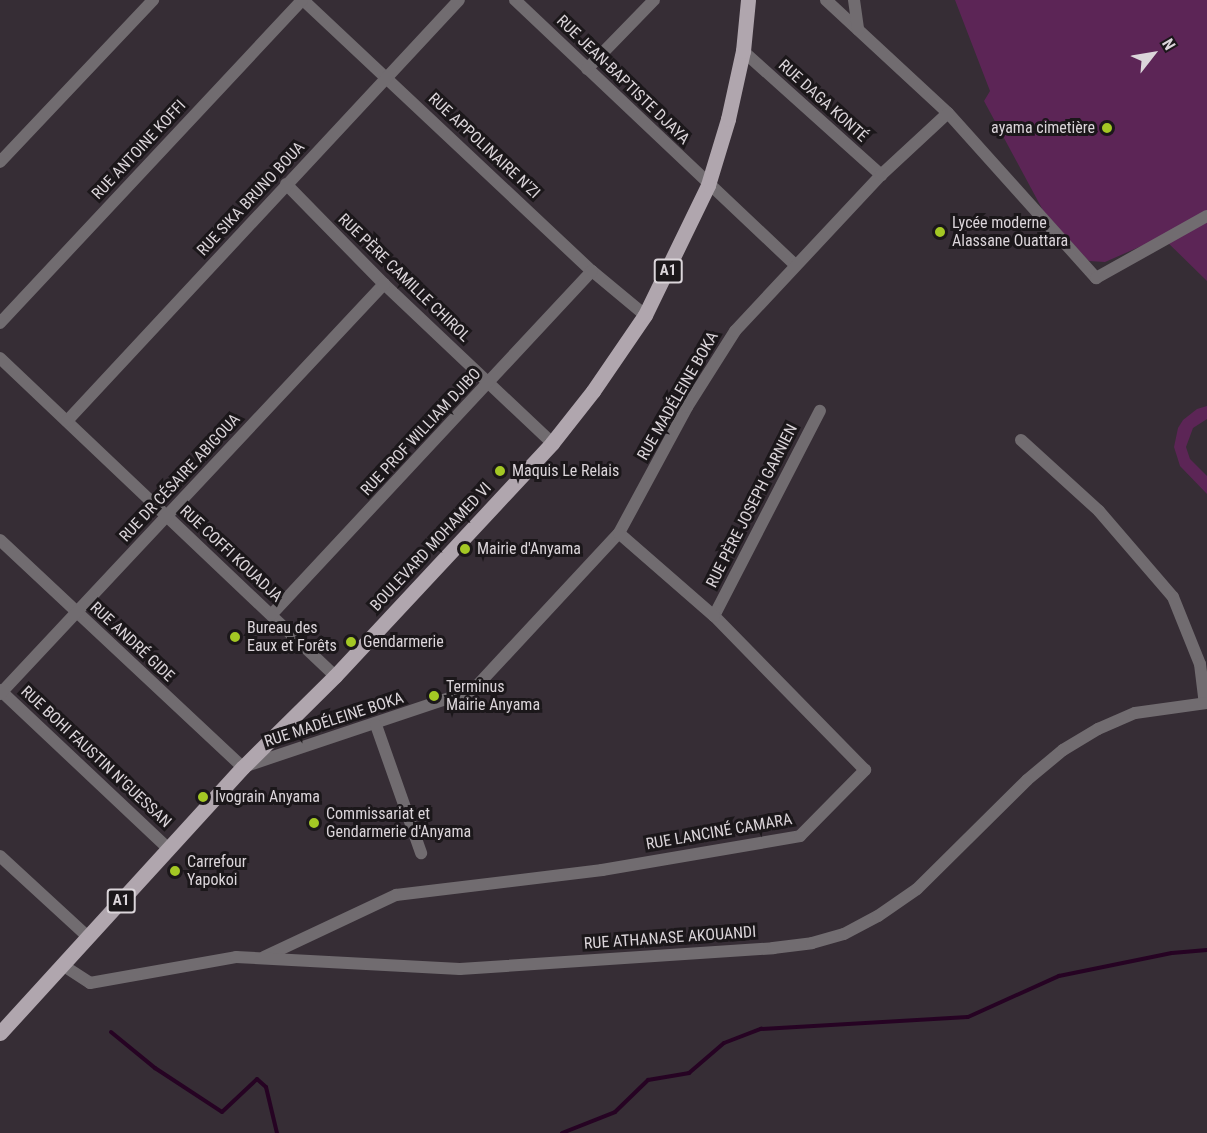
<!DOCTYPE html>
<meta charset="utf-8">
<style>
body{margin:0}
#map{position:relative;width:1207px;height:1133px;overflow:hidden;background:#362d35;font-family:"Roboto Condensed",sans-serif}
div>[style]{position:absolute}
.green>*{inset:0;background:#5c2556}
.stream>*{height:4px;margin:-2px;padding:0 2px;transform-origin:2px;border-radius:2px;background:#260323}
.minor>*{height:12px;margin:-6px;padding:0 6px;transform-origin:6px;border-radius:6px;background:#716c70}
.major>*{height:15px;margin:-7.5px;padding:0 7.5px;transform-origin:7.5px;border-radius:7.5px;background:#b0a6ae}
.dots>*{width:16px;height:16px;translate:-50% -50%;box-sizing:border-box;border:3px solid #1b171a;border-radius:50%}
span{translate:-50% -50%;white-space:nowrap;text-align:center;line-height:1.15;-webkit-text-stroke:6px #1b171a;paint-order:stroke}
.shield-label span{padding:2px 4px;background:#1b171a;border:2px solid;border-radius:4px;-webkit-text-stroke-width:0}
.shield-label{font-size:15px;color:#dbd5da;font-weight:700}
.street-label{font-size:16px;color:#dbd5da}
.poi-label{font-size:16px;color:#dbd5da}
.right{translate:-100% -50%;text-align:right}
.left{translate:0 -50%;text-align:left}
.north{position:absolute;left:1123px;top:24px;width:60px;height:60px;-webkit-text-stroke:4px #1b171a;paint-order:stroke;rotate:59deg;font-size:16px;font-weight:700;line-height:24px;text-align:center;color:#dbd5da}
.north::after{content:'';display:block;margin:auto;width:21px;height:27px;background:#dbd5da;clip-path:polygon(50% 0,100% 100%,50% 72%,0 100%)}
</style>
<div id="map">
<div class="green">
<div style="clip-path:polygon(955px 0,1207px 0,1207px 281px,1162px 237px,1105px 262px,1089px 261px,1046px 216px,984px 101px,990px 91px)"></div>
<div style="clip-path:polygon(1207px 406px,1207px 419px,1193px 428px,1186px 447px,1190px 459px,1207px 476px,1207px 494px,1180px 466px,1174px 447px,1178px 428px,1183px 420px,1197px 409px)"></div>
</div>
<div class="stream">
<div style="left:111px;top:1032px;width:57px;rotate:39.3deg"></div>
<div style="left:155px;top:1068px;width:80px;rotate:33.3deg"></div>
<div style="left:222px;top:1112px;width:48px;rotate:-43.3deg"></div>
<div style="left:257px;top:1079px;width:12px;rotate:42deg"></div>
<div style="left:266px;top:1087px;width:47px;rotate:76.6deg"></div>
<div style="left:562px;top:1133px;width:57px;rotate:-21.6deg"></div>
<div style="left:615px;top:1112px;width:46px;rotate:-44.1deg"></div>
<div style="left:648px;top:1080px;width:42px;rotate:-9.7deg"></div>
<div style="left:689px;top:1073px;width:46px;rotate:-40.6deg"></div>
<div style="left:724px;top:1043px;width:40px;rotate:-21deg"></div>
<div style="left:761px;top:1029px;width:207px;rotate:-3.3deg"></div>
<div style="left:968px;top:1017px;width:100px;rotate:-24.3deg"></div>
<div style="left:1059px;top:976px;width:115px;rotate:-11.5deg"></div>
<div style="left:1172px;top:953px;width:35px;rotate:-5deg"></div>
</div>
<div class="minor">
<div style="left:303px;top:0;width:396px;rotate:43.2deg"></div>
<div style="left:592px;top:271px;width:69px;rotate:39.7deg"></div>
<div style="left:515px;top:0;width:386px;rotate:43.4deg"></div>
<div style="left:826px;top:0;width:166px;rotate:42.8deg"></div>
<div style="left:948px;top:113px;width:222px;rotate:48.1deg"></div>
<div style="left:1096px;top:278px;width:127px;rotate:-29.2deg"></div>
<div style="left:854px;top:0;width:30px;rotate:82deg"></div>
<div style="left:743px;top:51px;width:186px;rotate:41.9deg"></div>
<div style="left:587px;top:69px;width:96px;rotate:-45.8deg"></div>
<div style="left:0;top:162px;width:223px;rotate:-46.6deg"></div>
<div style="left:286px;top:184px;width:140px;rotate:45.6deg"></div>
<div style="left:384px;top:284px;width:231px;rotate:43.4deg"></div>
<div style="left:0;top:323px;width:442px;rotate:-46.9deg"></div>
<div style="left:0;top:358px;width:462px;rotate:43.5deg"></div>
<div style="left:67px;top:421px;width:575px;rotate:-47.04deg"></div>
<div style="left:1021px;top:440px;width:105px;rotate:42.3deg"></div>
<div style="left:1099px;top:511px;width:113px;rotate:49.3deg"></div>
<div style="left:1173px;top:597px;width:72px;rotate:68.1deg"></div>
<div style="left:1200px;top:664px;width:39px;rotate:83deg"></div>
<div style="left:0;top:540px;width:333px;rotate:43.1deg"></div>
<div style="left:243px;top:767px;width:243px;rotate:-18.5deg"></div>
<div style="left:473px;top:690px;width:214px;rotate:-47.1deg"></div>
<div style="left:619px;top:533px;width:143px;rotate:-61.6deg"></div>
<div style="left:687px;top:407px;width:90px;rotate:-57.7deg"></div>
<div style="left:735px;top:331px;width:214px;rotate:-46.9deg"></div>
<div style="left:881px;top:175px;width:91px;rotate:-42.8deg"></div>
<div style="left:272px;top:614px;width:469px;rotate:-47deg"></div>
<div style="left:714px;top:616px;width:231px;rotate:-62.7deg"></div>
<div style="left:0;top:690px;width:232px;rotate:43.3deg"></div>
<div style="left:0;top:694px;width:562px;rotate:-46.88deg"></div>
<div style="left:376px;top:725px;width:136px;rotate:70.6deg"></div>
<div style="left:0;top:856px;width:118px;rotate:42.6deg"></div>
<div style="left:264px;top:957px;width:146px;rotate:-25.2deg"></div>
<div style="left:396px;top:895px;width:208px;rotate:-6.9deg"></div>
<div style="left:602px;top:870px;width:201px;rotate:-9.7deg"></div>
<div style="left:800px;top:836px;width:93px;rotate:-45.4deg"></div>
<div style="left:865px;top:770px;width:216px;rotate:-134.4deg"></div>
<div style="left:714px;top:616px;width:126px;rotate:-138.9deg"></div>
<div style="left:64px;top:966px;width:31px;rotate:33deg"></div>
<div style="left:90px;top:983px;width:148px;rotate:-10.1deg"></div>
<div style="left:236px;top:957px;width:224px;rotate:3.1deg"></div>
<div style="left:460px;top:969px;width:314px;rotate:-3.8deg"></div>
<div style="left:773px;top:948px;width:39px;rotate:-7deg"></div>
<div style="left:812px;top:943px;width:33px;rotate:-16deg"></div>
<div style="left:844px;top:934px;width:38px;rotate:-28deg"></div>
<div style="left:878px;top:916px;width:47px;rotate:-34.7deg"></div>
<div style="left:917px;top:889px;width:155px;rotate:-44.7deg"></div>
<div style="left:1027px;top:780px;width:47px;rotate:-39.8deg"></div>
<div style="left:1063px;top:750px;width:41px;rotate:-31deg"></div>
<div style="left:1098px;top:729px;width:40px;rotate:-23.4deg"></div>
<div style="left:1135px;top:713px;width:73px;rotate:-7.9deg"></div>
</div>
<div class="major">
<div style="left:0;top:1033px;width:360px;rotate:-47.6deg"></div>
<div style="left:243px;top:767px;width:129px;rotate:-44.7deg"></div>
<div style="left:335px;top:676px;width:318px;rotate:-47deg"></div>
<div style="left:552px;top:443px;width:66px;rotate:-51.7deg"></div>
<div style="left:593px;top:391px;width:92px;rotate:-55.6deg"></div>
<div style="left:645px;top:315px;width:144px;rotate:-64.1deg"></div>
<div style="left:708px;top:185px;width:69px;rotate:-73.1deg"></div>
<div style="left:728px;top:119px;width:70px;rotate:-77.6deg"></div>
<div style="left:743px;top:51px;width:51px;rotate:-84.4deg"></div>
</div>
<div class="dots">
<div style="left:1107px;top:128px;background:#a4c824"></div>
<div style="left:940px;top:232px;background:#a4c824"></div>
<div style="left:500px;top:471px;background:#a4c824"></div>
<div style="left:465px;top:549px;background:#a4c824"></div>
<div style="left:235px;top:637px;background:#a4c824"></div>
<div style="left:351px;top:642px;background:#a4c824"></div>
<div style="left:434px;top:696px;background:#a4c824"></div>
<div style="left:203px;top:797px;background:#a4c824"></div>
<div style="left:314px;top:823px;background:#a4c824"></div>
<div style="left:175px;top:871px;background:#a4c824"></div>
</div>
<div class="shield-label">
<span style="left:668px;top:271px">A1</span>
<span style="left:121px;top:901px">A1</span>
</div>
<div class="street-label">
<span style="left:623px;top:80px;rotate:44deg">RUE JEAN-BAPTISTE DJAYA</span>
<span style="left:823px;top:101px;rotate:42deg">RUE DAGA KONTÉ</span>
<span style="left:484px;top:146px;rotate:43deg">RUE APPOLINAIRE N'ZI</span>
<span style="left:139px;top:150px;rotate:-47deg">RUE ANTOINE KOFFI</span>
<span style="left:251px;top:199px;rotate:-47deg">RUE SIKA BRUNO BOUA</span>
<span style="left:404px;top:278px;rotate:44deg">RUE PÈRE CAMILLE CHIROL</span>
<span style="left:678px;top:396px;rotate:-60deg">RUE MADÉLEINE BOKA</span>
<span style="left:421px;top:432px;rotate:-47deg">RUE PROF WILLIAM DJIBO</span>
<span style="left:180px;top:478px;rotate:-47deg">RUE DR CÉSAIRE ABIGOUA</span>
<span style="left:752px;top:506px;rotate:-63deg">RUE PÈRE JOSEPH GARNIEN</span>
<span style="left:431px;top:547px;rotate:-47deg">BOULEVARD MOHAMED VI</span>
<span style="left:231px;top:554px;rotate:43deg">RUE COFFI KOUADJA</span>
<span style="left:132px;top:642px;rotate:43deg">RUE ANDRÉ GIDE</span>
<span style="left:334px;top:720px;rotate:-18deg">RUE MADÉLEINE BOKA</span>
<span style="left:96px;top:757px;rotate:43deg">RUE BOHI FAUSTIN N'GUESSAN</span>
<span style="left:719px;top:832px;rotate:-10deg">RUE LANCINÉ CAMARA</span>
<span style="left:670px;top:938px;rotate:-4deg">RUE ATHANASE AKOUANDI</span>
</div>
<div class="poi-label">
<span class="right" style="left:1095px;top:128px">ayama cimetière</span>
<span class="left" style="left:952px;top:232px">Lycée moderne<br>Alassane Ouattara</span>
<span class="left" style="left:512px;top:471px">Maquis Le Relais</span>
<span class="left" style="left:477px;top:549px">Mairie d'Anyama</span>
<span class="left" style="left:247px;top:637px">Bureau des<br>Eaux et Forêts</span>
<span class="left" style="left:363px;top:642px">Gendarmerie</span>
<span class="left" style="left:446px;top:696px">Terminus<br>Mairie Anyama</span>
<span class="left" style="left:215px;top:797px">Ivograin Anyama</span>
<span class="left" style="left:326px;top:823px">Commissariat et<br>Gendarmerie d'Anyama</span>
<span class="left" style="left:187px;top:871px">Carrefour<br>Yapokoi</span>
</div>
<div class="north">N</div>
</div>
